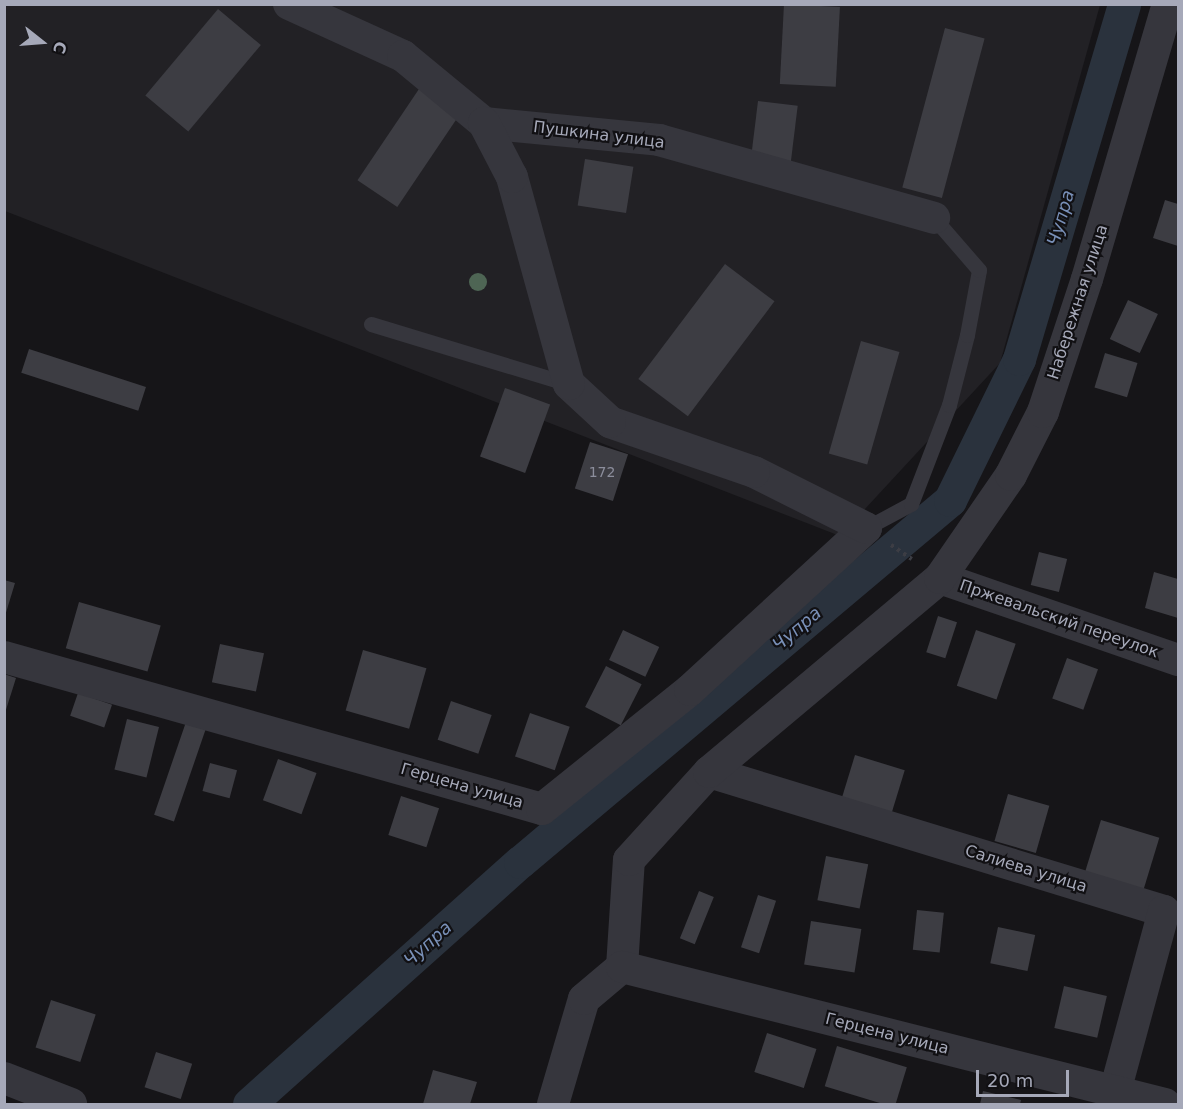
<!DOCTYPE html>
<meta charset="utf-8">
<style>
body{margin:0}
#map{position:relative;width:1183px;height:1109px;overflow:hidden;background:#161518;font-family:"DejaVu Sans",sans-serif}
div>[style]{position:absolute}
.built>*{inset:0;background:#222125}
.canal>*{height:33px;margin:-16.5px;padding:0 16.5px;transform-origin:16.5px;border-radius:16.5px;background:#2a323d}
.building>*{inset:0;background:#3d3d43;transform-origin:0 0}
.path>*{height:4px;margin-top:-2px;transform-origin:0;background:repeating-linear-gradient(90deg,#3c3d44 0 3px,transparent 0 7.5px)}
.lane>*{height:15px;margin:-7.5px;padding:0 7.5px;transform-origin:7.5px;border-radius:7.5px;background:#36363d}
.street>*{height:32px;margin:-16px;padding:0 16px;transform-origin:16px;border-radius:16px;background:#36363d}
.trees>*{width:18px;height:18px;margin:-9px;border-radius:50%;background:#4e6554}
span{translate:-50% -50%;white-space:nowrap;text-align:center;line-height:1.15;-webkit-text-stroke:4.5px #111013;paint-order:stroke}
.number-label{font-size:14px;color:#8c8e9c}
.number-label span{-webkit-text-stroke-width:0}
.street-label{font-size:16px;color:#a6a9b9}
.water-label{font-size:18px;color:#7990b8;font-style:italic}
.frame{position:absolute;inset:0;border:6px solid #a6a9b9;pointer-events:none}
.north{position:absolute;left:12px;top:12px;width:60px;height:60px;-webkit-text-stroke:4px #111013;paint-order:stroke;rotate:107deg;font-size:16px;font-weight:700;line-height:24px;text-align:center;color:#a6a9b9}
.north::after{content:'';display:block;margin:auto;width:21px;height:27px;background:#a6a9b9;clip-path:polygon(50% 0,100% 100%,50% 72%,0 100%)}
.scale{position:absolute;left:976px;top:1070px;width:93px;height:27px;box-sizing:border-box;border:3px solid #a6a9b9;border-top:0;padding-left:8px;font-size:18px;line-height:21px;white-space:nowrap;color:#a6a9b9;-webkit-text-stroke:4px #111013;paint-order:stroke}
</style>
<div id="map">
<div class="built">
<div style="clip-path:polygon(4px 5px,1100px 5px,1000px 363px,840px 536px,5px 211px)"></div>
</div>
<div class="canal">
<div style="left:249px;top:1104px;width:363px;rotate:-41.8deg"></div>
<div style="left:520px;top:862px;width:562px;rotate:-40.09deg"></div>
<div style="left:950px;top:500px;width:157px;rotate:-63.9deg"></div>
<div style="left:1019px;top:359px;width:370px;rotate:-73.5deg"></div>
</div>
<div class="building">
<div style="left:784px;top:4px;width:56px;height:80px;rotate:3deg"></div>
<div style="left:218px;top:9px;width:56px;height:113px;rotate:40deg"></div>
<div style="left:945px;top:28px;width:41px;height:165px;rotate:15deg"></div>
<div style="left:419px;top:89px;width:48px;height:110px;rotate:34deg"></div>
<div style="left:758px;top:101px;width:40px;height:60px;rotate:7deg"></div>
<div style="left:585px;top:159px;width:49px;height:47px;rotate:9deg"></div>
<div style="clip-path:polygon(1165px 200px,1178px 204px,1178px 246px,1153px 238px)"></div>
<div style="left:725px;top:264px;width:62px;height:144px;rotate:37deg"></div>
<div style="left:1128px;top:300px;width:33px;height:43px;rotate:25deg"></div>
<div style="left:861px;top:341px;width:40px;height:117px;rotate:16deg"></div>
<div style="left:29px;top:349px;width:123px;height:25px;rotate:18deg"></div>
<div style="left:1105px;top:353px;width:34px;height:36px;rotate:17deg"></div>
<div style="left:505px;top:388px;width:48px;height:73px;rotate:20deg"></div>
<div style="left:590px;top:442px;width:40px;height:49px;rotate:18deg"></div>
<div style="left:1039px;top:552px;width:29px;height:34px;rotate:14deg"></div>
<div style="clip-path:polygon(1154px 572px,1178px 579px,1178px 618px,1145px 608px)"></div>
<div style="clip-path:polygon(4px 580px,15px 583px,5px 616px,4px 616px)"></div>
<div style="left:79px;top:602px;width:85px;height:48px;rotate:16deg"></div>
<div style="left:938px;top:616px;width:20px;height:38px;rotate:18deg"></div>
<div style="left:623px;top:630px;width:40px;height:33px;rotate:25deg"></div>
<div style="left:976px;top:630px;width:42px;height:59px;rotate:19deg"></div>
<div style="left:220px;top:644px;width:45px;height:39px;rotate:12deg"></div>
<div style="left:363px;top:650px;width:66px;height:63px;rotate:16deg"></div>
<div style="left:1067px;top:658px;width:33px;height:43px;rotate:20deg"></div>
<div style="left:606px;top:666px;width:40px;height:46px;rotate:27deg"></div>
<div style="clip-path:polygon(4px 674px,16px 678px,5px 713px,4px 713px)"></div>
<div style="left:78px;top:693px;width:36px;height:24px;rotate:19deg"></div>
<div style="left:451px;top:701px;width:43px;height:41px;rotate:19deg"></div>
<div style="left:530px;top:713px;width:42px;height:46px;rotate:19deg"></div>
<div style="left:127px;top:719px;width:33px;height:52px;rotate:14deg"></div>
<div style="left:186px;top:722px;width:21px;height:98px;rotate:19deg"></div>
<div style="left:855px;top:755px;width:52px;height:44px;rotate:17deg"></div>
<div style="left:278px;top:759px;width:41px;height:44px;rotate:20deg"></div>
<div style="left:210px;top:763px;width:28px;height:29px;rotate:15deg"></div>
<div style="left:1008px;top:794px;width:43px;height:49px;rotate:16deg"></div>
<div style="left:401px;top:796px;width:40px;height:41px;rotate:18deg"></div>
<div style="left:1101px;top:820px;width:61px;height:55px;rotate:17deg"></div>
<div style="left:826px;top:856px;width:43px;height:45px;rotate:11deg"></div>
<div style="left:699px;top:891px;width:16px;height:51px;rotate:22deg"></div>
<div style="left:758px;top:895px;width:19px;height:55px;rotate:18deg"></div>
<div style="left:917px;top:910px;width:27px;height:40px;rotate:6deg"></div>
<div style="left:811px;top:921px;width:51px;height:44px;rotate:9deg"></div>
<div style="left:998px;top:927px;width:38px;height:37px;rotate:12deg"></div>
<div style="left:1064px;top:986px;width:44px;height:43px;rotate:13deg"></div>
<div style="left:51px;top:1000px;width:47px;height:50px;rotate:18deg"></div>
<div style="left:767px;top:1033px;width:52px;height:41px;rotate:18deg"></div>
<div style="left:837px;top:1046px;width:73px;height:42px;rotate:17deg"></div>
<div style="left:156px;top:1052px;width:38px;height:37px;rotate:18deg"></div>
<div style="clip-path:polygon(433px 1070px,477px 1082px,470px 1104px,423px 1104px)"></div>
<div style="clip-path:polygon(983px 1091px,1021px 1100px,1020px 1104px,980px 1104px)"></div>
</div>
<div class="path">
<div style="left:891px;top:545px;width:25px;rotate:34deg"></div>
</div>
<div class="lane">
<div style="left:371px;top:324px;width:207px;rotate:16.9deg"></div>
<div style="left:866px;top:528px;width:51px;rotate:-28.1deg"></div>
<div style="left:911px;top:504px;width:106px;rotate:-69deg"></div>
<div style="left:949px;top:405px;width:72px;rotate:-75.6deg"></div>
<div style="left:967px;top:335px;width:66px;rotate:-79.5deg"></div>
<div style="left:979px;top:270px;width:69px;rotate:-130.9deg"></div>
</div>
<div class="street">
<div style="left:289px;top:4px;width:125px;rotate:24.5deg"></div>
<div style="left:403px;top:56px;width:105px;rotate:39.6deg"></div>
<div style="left:484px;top:123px;width:176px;rotate:5.5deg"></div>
<div style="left:659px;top:140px;width:286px;rotate:15.8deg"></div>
<div style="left:940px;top:578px;width:252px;rotate:19deg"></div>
<div style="left:4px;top:657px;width:559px;rotate:15.78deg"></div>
<div style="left:542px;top:809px;width:190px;rotate:-38.8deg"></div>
<div style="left:690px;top:690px;width:239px;rotate:-42.6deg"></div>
<div style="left:866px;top:528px;width:125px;rotate:-153.4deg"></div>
<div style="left:754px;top:472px;width:152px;rotate:-160.9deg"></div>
<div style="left:610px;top:422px;width:56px;rotate:-137.2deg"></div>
<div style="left:569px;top:384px;width:215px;rotate:-105.4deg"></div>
<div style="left:512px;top:177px;width:61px;rotate:-117.4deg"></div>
<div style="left:709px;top:772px;width:476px;rotate:17deg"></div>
<div style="left:1164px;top:911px;width:187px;rotate:105.2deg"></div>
<div style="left:622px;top:967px;width:107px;rotate:-86.3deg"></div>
<div style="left:629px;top:860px;width:119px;rotate:-47.7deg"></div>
<div style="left:709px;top:772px;width:302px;rotate:-40deg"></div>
<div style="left:940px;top:578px;width:125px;rotate:-55.4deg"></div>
<div style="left:1011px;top:475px;width:71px;rotate:-63.1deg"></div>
<div style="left:1043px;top:412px;width:140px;rotate:-71.7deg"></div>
<div style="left:1087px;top:279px;width:287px;rotate:-73.6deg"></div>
<div style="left:4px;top:1078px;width:72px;rotate:21.2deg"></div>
<div style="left:553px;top:1104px;width:109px;rotate:-73.6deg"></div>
<div style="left:584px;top:999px;width:50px;rotate:-40.1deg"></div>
<div style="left:622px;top:967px;width:560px;rotate:14.16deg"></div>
</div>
<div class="trees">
<div style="left:478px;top:282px"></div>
</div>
<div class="number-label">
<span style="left:602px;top:472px">172</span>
</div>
<div class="street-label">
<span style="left:599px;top:135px;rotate:7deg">Пушкина улица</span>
<span style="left:1078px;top:302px;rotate:-72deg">Набережная улица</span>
<span style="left:1059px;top:619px;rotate:19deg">Пржевальский переулок</span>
<span style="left:462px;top:786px;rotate:16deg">Герцена улица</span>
<span style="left:1026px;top:869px;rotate:17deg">Салиева улица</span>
<span style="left:887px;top:1034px;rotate:14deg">Герцена улица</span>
</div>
<div class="water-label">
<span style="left:1061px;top:218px;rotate:-74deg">Чупра</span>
<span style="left:797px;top:629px;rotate:-40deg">Чупра</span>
<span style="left:428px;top:944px;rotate:-42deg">Чупра</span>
</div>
<div class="frame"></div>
<div class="north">С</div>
<div class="scale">20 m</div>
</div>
